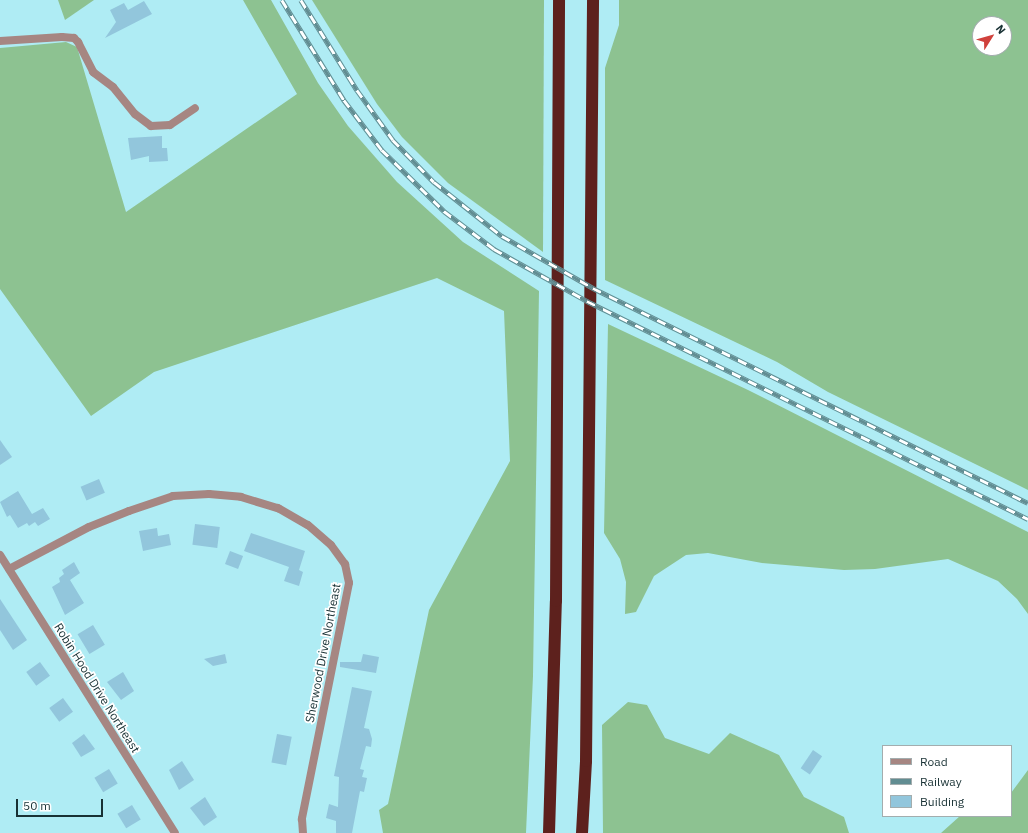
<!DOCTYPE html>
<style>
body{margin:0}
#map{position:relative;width:1028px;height:833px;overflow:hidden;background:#afecf4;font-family:"IBM Plex Sans",sans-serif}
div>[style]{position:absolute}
.forest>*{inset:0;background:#8dc291}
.building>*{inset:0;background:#92c6dc;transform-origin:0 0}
.minor>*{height:8px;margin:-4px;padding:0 4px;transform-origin:4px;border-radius:4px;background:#a68682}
.motorway>*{height:12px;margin:-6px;padding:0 6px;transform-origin:6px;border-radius:6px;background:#5d211d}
.rail>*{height:4.5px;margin-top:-2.25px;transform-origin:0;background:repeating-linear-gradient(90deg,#fff 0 9px,#628d92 0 18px);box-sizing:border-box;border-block:1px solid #628d92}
span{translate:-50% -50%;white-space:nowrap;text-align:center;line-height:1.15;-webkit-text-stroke:3.5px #fff;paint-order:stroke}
.street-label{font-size:12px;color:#183134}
.legend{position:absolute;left:882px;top:745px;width:130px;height:72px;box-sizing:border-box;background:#fff;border:1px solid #a3adae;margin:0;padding:5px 7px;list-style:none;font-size:12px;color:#183134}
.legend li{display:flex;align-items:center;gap:8px;height:20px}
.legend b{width:20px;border:1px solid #a3adae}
.north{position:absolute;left:972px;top:16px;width:40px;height:40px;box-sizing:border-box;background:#fff;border:1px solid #a3adae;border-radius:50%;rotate:53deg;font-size:11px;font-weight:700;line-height:16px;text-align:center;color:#183134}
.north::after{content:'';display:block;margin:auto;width:14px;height:18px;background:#d0413c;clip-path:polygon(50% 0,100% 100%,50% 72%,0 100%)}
.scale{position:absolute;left:16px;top:799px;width:87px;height:18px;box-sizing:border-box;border:2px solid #183134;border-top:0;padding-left:5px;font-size:12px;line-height:14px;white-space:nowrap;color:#183134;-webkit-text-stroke:3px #fff;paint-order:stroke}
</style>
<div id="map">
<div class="forest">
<div style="clip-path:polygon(58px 0,94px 0,65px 20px)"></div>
<div style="clip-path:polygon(243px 0,271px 0,318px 83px,348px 126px,397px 182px,463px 242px,539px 291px,533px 676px,526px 833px,383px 833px,379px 810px,388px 804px,429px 610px,510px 461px,504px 311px,437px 278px,154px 372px,91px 416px,0 289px,0 48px,66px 42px,77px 47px,126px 212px,297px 94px)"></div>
<div style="clip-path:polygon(312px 0,544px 0,543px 252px,448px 183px,402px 137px,377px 104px)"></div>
<div style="clip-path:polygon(evenodd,619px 0,1028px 0,1028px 490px,828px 392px,777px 362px,605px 280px,605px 68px,619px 25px,619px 0,980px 24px,1004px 24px,1004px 48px,980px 48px,980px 24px)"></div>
<div style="clip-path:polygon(608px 324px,748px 390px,1028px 532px,1028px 614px,1017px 599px,998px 581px,948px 559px,875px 569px,844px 570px,762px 563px,708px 553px,686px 555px,654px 576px,636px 612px,625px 614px,626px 582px,620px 559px,604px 533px)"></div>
<div style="clip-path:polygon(628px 702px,647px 705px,665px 738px,709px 754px,730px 733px,779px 755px,804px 797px,844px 817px,849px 833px,603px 833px,602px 725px)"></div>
<div style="clip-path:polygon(1028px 770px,1028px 833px,941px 833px,960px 816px,1011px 816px,1011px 793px)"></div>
</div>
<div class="building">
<div style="clip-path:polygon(144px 1px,152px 14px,105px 38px,116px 22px,110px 10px,124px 3px,128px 10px)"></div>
<div style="clip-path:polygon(162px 136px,162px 148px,167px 148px,168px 161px,149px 162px,149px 156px,131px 160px,128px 138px)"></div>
<div style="clip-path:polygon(0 440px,12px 457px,0 465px)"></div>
<div style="left:99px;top:479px;width:15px;height:20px;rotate:67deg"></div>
<div style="clip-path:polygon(18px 491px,32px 514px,43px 508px,50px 519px,38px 526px,35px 522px,29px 526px,27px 523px,18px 528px,10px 515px,7px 517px,0 502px)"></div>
<div style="left:195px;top:524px;width:25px;height:21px;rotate:7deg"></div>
<div style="clip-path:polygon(157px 528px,158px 536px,169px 534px,171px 545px,143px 551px,139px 531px)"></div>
<div style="clip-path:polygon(251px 533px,305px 551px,299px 570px,303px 572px,299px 586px,284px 581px,289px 567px,244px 551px)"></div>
<div style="left:230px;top:551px;width:14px;height:14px;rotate:21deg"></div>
<div style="clip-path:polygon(74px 562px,80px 573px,70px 580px,84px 603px,65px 615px,52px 587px,60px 582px,59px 578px,64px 574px,62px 570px)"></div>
<div style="clip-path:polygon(0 599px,27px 640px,13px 650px,0 630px)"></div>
<div style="left:93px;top:625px;width:23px;height:18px;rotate:59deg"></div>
<div style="clip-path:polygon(225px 654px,227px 663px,213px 666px,204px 659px)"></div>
<div style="clip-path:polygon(363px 654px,379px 657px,376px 673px,340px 667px,340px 662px,361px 662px)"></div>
<div style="left:40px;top:662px;width:17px;height:17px;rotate:54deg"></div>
<div style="clip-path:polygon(123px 672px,134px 691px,121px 700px,107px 682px)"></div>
<div style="clip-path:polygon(352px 687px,372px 691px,364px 728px,369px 729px,372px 739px,371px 747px,366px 746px,360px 769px,364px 770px,362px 777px,367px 778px,364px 792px,360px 791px,352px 833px,336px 833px,336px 821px,326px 818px,329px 804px,338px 807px,339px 777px,334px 776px)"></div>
<div style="left:63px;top:698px;width:17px;height:17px;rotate:54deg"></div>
<div style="clip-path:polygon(84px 734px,95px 749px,81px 757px,72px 743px)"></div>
<div style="left:277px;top:734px;width:15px;height:29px;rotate:11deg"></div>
<div style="left:813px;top:750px;width:11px;height:22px;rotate:34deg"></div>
<div style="clip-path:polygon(182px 761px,194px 780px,179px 790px,169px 770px)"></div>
<div style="left:109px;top:769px;width:17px;height:17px;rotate:59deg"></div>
<div style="clip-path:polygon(205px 797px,217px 817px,204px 826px,190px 808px)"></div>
<div style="left:132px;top:805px;width:17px;height:17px;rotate:59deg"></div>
</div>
<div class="minor">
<div style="left:0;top:41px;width:62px;rotate:-3.7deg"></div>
<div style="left:62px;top:37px;width:12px;rotate:5deg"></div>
<div style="left:74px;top:38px;width:6px;rotate:45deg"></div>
<div style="left:78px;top:42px;width:34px;rotate:63deg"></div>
<div style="left:93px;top:72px;width:25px;rotate:37deg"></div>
<div style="left:113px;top:87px;width:35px;rotate:51deg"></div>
<div style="left:135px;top:114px;width:20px;rotate:37deg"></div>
<div style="left:151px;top:126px;width:19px;rotate:-3deg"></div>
<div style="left:170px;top:125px;width:30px;rotate:-34deg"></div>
<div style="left:0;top:555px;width:328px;rotate:57.8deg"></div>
<div style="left:9px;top:569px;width:90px;rotate:-27.7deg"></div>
<div style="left:89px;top:527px;width:43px;rotate:-21.8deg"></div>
<div style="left:129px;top:511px;width:46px;rotate:-18.8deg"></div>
<div style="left:173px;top:496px;width:36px;rotate:-3deg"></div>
<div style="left:209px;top:494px;width:32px;rotate:5deg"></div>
<div style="left:241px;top:497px;width:39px;rotate:17deg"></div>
<div style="left:278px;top:508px;width:34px;rotate:30deg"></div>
<div style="left:308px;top:525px;width:30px;rotate:41deg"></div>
<div style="left:331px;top:545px;width:24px;rotate:54deg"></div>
<div style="left:345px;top:564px;width:19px;rotate:78deg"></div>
<div style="left:349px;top:583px;width:241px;rotate:101.3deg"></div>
<div style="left:302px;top:819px;width:14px;rotate:86deg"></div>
</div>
<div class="motorway">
<div style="left:549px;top:833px;width:232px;rotate:-88.3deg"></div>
<div style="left:556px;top:601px;width:601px;rotate:-89.71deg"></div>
<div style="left:582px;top:833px;width:72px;rotate:-86.8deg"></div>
<div style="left:586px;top:761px;width:761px;rotate:-89.47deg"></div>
</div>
<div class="rail">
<div style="left:282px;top:0;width:118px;rotate:58.2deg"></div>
<div style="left:344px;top:100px;width:63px;rotate:52.8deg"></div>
<div style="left:382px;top:150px;width:87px;rotate:44.5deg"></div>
<div style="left:444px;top:211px;width:63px;rotate:37.2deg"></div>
<div style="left:494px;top:249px;width:107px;rotate:29.2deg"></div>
<div style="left:587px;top:301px;width:492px;rotate:26.3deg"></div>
<div style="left:301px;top:0;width:106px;rotate:58.1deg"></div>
<div style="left:357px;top:90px;width:62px;rotate:54.2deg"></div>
<div style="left:393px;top:140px;width:59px;rotate:45.7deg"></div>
<div style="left:434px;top:182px;width:87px;rotate:38.5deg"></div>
<div style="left:502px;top:236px;width:105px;rotate:29.7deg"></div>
<div style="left:593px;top:288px;width:485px;rotate:26.3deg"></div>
</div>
<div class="street-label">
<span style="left:323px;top:653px;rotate:-79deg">Sherwood Drive Northeast</span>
<span style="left:97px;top:688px;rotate:58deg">Robin Hood Drive Northeast</span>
</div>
<ul class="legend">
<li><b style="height:5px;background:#a68682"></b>Road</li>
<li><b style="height:5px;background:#628d92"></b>Railway</li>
<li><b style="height:11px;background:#92c6dc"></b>Building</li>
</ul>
<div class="north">N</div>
<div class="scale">50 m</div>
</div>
